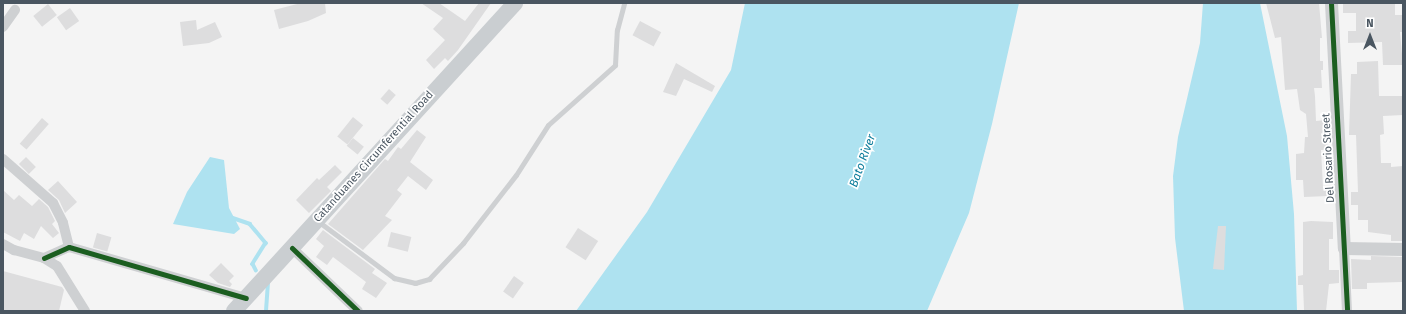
<!DOCTYPE html>
<style>
body{margin:0}
#map{position:relative;width:1406px;height:314px;overflow:hidden;background:#f4f4f4;font-family:"Fira Sans",sans-serif}
div>[style]{position:absolute}
.water>*{inset:0;background:#aee2f0}
.stream>*{height:3.5px;margin:-1.75px;padding:0 1.75px;transform-origin:1.75px;border-radius:1.75px;background:#aee2f0}
.building>*{inset:0;background:#ddddde;transform-origin:0 0}
.service>*{height:5px;margin:-2.5px;padding:0 2.5px;transform-origin:2.5px;border-radius:2.5px;background:#ced0d2}
.minor>*{height:10px;margin:-5px;padding:0 5px;transform-origin:5px;border-radius:5px;background:#ced0d2}
.tertiary>*{height:13px;margin:-6.5px;padding:0 6.5px;transform-origin:6.5px;border-radius:6.5px;background:#ced0d2}
.primary>*{height:16px;margin:-8px;padding:0 8px;transform-origin:8px;border-radius:8px;background:#caced1}
.cycleway>*{height:5px;margin:-2.5px;padding:0 2.5px;transform-origin:2.5px;border-radius:2.5px;background:#1b5e20}
span{translate:-50% -50%;white-space:nowrap;text-align:center;line-height:1.15;-webkit-text-stroke:3.5px #fff;paint-order:stroke}
.street-label{font-size:11px;color:#4a5661}
.water-label{font-size:12px;color:#0c7c9b;font-style:italic}
.frame{position:absolute;inset:0;border:4px solid #4a5661;pointer-events:none}
.north{position:absolute;left:1350px;top:16px;width:40px;height:40px;-webkit-text-stroke:3px #fff;paint-order:stroke;rotate:0deg;font-size:11px;font-weight:700;line-height:16px;text-align:center;color:#4a5661}
.north::after{content:'';display:block;margin:auto;width:14px;height:18px;background:#4a5661;clip-path:polygon(50% 0,100% 100%,50% 72%,0 100%)}
</style>
<div id="map">
<div class="water">
<div style="clip-path:polygon(745px 3px,1019px 3px,992px 124px,969px 213px,927px 311px,576px 311px,647px 212px,731px 70px)"></div>
<div style="clip-path:polygon(1203px 3px,1260px 3px,1287px 136px,1294px 214px,1297px 311px,1184px 311px,1175px 238px,1173px 176px,1178px 137px,1200px 43px)"></div>
<div style="clip-path:polygon(210px 157px,224px 160px,229px 208px,240px 229px,234px 234px,173px 224px,187px 192px)"></div>
</div>
<div class="stream">
<div style="left:233px;top:218px;width:18px;rotate:19deg"></div>
<div style="left:250px;top:224px;width:25px;rotate:50deg"></div>
<div style="left:266px;top:243px;width:25px;rotate:122deg"></div>
<div style="left:253px;top:264px;width:7px;rotate:63deg"></div>
<div style="left:266px;top:311px;width:28px;rotate:-86deg"></div>
</div>
<div class="building">
<div style="clip-path:polygon(301px 3px,325px 3px,326px 13px,308px 21px,279px 29px,274px 10px)"></div>
<div style="clip-path:polygon(421px 3px,439px 3px,465px 21px,479px 3px,491px 3px,458px 50px,448px 61px,445px 58px,434px 69px,426px 60px,445px 40px,433px 29px,443px 18px)"></div>
<div style="clip-path:polygon(1266px 3px,1319px 3px,1322px 38px,1320px 38px,1320px 61px,1323px 61px,1323px 70px,1321px 70px,1322px 88px,1314px 88px,1315px 96px,1316px 121px,1325px 120px,1328px 150px,1321px 150px,1323px 187px,1328px 187px,1328px 196px,1304px 197px,1303px 180px,1296px 180px,1296px 154px,1304px 153px,1305px 137px,1308px 137px,1306px 114px,1300px 110px,1297px 89px,1285px 90px,1281px 37px,1275px 38px)"></div>
<div style="clip-path:polygon(1343px 3px,1395px 3px,1395px 15px,1403px 15px,1403px 32px,1400px 32px,1403px 65px,1383px 65px,1382px 42px,1348px 43px,1348px 31px,1356px 31px,1356px 13px,1343px 13px)"></div>
<div style="left:48px;top:4px;width:14px;height:19px;rotate:51deg"></div>
<div style="left:70px;top:8px;width:16px;height:16px;rotate:55deg"></div>
<div style="clip-path:polygon(196px 20px,197px 30px,215px 22px,222px 37px,209px 43px,183px 46px,180px 22px)"></div>
<div style="left:640px;top:21px;width:24px;height:16px;rotate:28deg"></div>
<div style="clip-path:polygon(1378px 61px,1379px 96px,1403px 96px,1403px 115px,1383px 116px,1384px 134px,1380px 135px,1381px 163px,1391px 163px,1391px 167px,1403px 166px,1403px 241px,1391px 241px,1391px 235px,1368px 232px,1368px 220px,1358px 220px,1358px 205px,1351px 205px,1351px 192px,1358px 192px,1356px 135px,1349px 135px,1351px 74px,1357px 74px,1357px 62px)"></div>
<div style="clip-path:polygon(676px 63px,715px 86px,712px 92px,684px 79px,676px 96px,663px 92px)"></div>
<div style="left:389px;top:89px;width:9px;height:13px;rotate:41deg"></div>
<div style="left:353px;top:117px;width:13px;height:25px;rotate:39deg"></div>
<div style="left:42px;top:118px;width:9px;height:34px;rotate:41deg"></div>
<div style="clip-path:polygon(417px 130px,426px 137px,410px 162px,433px 180px,426px 190px,408px 176px,397px 190px,402px 194px,385px 216px,392px 220px,363px 250px,328px 224px,385px 159px,388px 161px,398px 147px,401px 149px)"></div>
<div style="left:353px;top:138px;width:14px;height:10px;rotate:39deg"></div>
<div style="left:26px;top:157px;width:14px;height:10px;rotate:45deg"></div>
<div style="clip-path:polygon(335px 165px,342px 172px,327px 187px,331px 191px,309px 213px,296px 200px,317px 178px,319px 180px)"></div>
<div style="clip-path:polygon(58px 181px,77px 202px,65px 213px,59px 200px,48px 190px)"></div>
<div style="clip-path:polygon(3px 190px,14px 200px,19px 195px,32px 206px,39px 199px,48px 207px,55px 221px,52px 224px,59px 233px,53px 238px,41px 226px,34px 239px,24px 233px,20px 241px,3px 232px)"></div>
<div style="clip-path:polygon(1311px 221px,1333px 222px,1333px 239px,1329px 239px,1329px 270px,1339px 270px,1339px 283px,1329px 284px,1326px 311px,1304px 310px,1303px 285px,1298px 285px,1298px 276px,1303px 275px,1303px 222px)"></div>
<div style="clip-path:polygon(1218px 226px,1226px 226px,1224px 270px,1213px 269px)"></div>
<div style="left:578px;top:228px;width:24px;height:23px;rotate:33deg"></div>
<div style="clip-path:polygon(323px 230px,375px 269px,372px 273px,387px 283px,376px 298px,362px 289px,366px 282px,333px 257px,327px 265px,316px 257px,324px 246px,316px 239px)"></div>
<div style="left:391px;top:232px;width:21px;height:15px;rotate:14deg"></div>
<div style="left:97px;top:233px;width:15px;height:15px;rotate:16deg"></div>
<div style="clip-path:polygon(1371px 256px,1403px 257px,1402px 282px,1367px 283px,1367px 289px,1352px 289px,1351px 259px,1371px 260px)"></div>
<div style="clip-path:polygon(221px 263px,234px 276px,229px 281px,232px 284px,230px 287px,218px 283px,209px 275px)"></div>
<div style="clip-path:polygon(3px 271px,62px 287px,64px 290px,59px 311px,3px 311px)"></div>
<div style="left:514px;top:276px;width:12px;height:19px;rotate:35deg"></div>
</div>
<div class="service">
<div style="left:319px;top:222px;width:94px;rotate:36.7deg"></div>
<div style="left:394px;top:278px;width:22px;rotate:13deg"></div>
<div style="left:415px;top:283px;width:15px;rotate:-16deg"></div>
<div style="left:429px;top:279px;width:50px;rotate:-46.6deg"></div>
<div style="left:463px;top:243px;width:86px;rotate:-52.1deg"></div>
<div style="left:516px;top:175px;width:59px;rotate:-57.4deg"></div>
<div style="left:548px;top:125px;width:90px;rotate:-41.8deg"></div>
<div style="left:615px;top:65px;width:35px;rotate:-87deg"></div>
<div style="left:617px;top:30px;width:28px;rotate:-75deg"></div>
</div>
<div class="minor">
<div style="left:3px;top:27px;width:21px;rotate:-55deg"></div>
<div style="left:3px;top:159px;width:67px;rotate:41.3deg"></div>
<div style="left:53px;top:203px;width:22px;rotate:63deg"></div>
<div style="left:63px;top:223px;width:25px;rotate:76deg"></div>
<div style="left:3px;top:244px;width:13px;rotate:29deg"></div>
<div style="left:14px;top:250px;width:31px;rotate:15deg"></div>
<div style="left:44px;top:258px;width:15px;rotate:32deg"></div>
<div style="left:57px;top:266px;width:53px;rotate:58.1deg"></div>
<div style="left:292px;top:248px;width:91px;rotate:43.7deg"></div>
<div style="left:1344px;top:248px;width:63px;rotate:87.3deg"></div>
<div style="left:44px;top:258px;width:27px;rotate:-24deg"></div>
<div style="left:69px;top:247px;width:184px;rotate:16.1deg"></div>
</div>
<div class="tertiary">
<div style="left:1331px;top:3px;width:245px;rotate:87deg"></div>
<div style="left:1344px;top:248px;width:59px;rotate:1deg"></div>
</div>
<div class="primary">
<div style="left:234px;top:311px;width:417px;rotate:-47.6deg"></div>
</div>
<div class="cycleway">
<div style="left:1331px;top:3px;width:308px;rotate:87deg"></div>
<div style="left:292px;top:248px;width:91px;rotate:43.7deg"></div>
<div style="left:44px;top:258px;width:27px;rotate:-24deg"></div>
<div style="left:69px;top:247px;width:184px;rotate:16.1deg"></div>
</div>
<div class="street-label">
<span style="left:374px;top:157px;rotate:-48deg">Catanduanes Circumferential Road</span>
<span style="left:1329px;top:158px;rotate:-93deg">Del Rosario Street</span>
</div>
<div class="water-label">
<span style="left:863px;top:161px;rotate:-70deg">Bato River</span>
</div>
<div class="frame"></div>
<div class="north">N</div>
</div>
